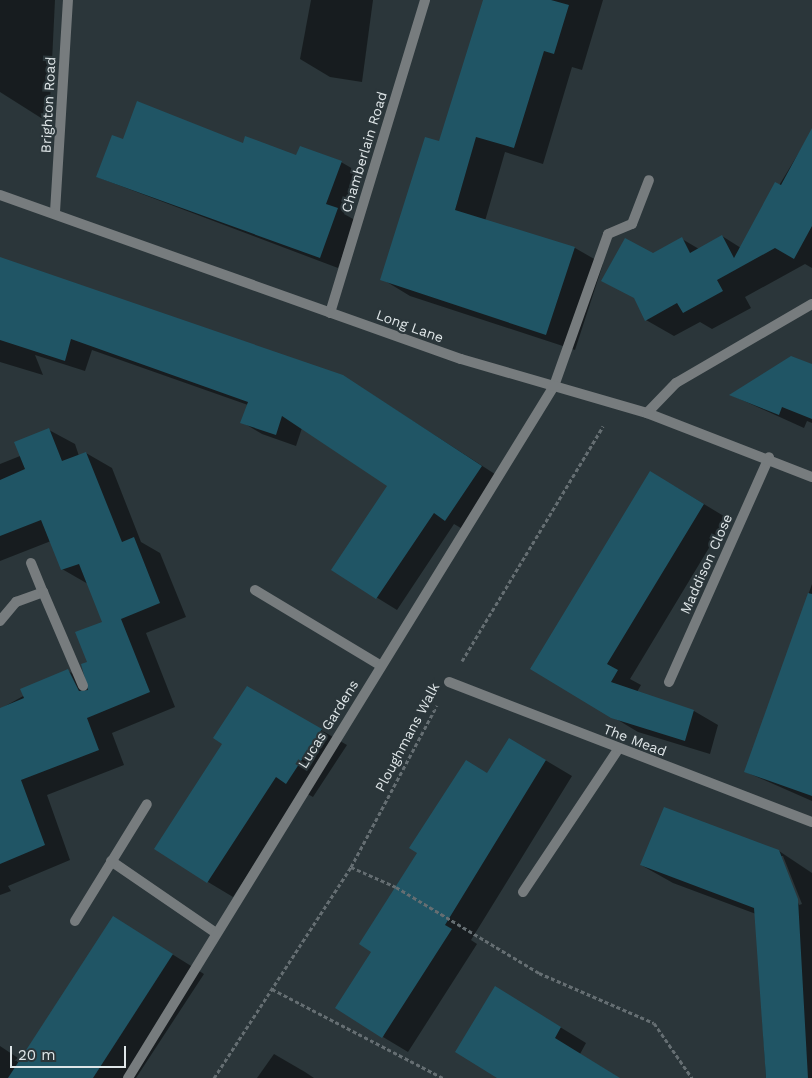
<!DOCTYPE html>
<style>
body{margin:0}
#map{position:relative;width:812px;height:1078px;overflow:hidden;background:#2b363a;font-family:"Work Sans",sans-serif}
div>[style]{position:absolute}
.shadow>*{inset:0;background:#0007}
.building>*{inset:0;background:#205565}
.path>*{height:3px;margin-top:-1.5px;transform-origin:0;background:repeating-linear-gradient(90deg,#656e72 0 4px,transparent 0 6.5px)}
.service>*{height:10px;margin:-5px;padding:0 5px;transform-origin:5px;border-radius:5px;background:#777c7e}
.minor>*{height:10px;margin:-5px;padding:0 5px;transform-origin:5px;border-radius:5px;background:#777c7e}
.tertiary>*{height:10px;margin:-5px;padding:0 5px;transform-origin:5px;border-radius:5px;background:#777c7e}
span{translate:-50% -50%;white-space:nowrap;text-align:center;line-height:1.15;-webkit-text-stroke:4.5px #2b363a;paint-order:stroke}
.street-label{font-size:14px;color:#dfe6e8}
.scale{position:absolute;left:10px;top:1046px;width:116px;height:22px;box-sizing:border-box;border:2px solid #dfe6e8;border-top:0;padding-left:6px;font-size:15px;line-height:18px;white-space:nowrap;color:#dfe6e8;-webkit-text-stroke:4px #2b363a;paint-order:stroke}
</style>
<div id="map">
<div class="shadow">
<div style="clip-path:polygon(0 0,55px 0,49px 123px,0 92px)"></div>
<div style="clip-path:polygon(311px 0,373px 0,362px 82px,330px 77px,300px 59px)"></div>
<div style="clip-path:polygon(484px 0,603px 0,582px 70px,572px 67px,543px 164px,505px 152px,485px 221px,575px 248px,603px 264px,575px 350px,410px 296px,382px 279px,440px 142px)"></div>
<div style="clip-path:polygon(812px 131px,812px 268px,805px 264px,745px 297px,751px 308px,712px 329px,700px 322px,674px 336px,646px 320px,653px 254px,682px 239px,699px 249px,722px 236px,741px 248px)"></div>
<div style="clip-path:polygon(124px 141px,341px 162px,360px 173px,344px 214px,355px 220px,338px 268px,97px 177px)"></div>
<div style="clip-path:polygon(0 258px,343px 376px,501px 478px,466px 531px,454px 524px,397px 610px,332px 570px,389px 485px,302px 428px,296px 446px,262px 434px,242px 422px,248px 405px,92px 350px,85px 371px,35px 355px,43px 375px,0 362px)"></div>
<div style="clip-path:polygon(812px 366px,812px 423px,807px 421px,804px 428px,731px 395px)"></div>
<div style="clip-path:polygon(49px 430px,75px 444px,79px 456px,86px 453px,112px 468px,141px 542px,160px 553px,186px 617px,146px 633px,175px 707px,112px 733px,124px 765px,47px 795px,70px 860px,8px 886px,11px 891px,0 895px,0 709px,68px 671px,87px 682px,89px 663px,104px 622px,88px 584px,62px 569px,51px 541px,0 561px,0 464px,20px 456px)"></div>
<div style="clip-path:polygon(674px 486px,727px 518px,630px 679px,641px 685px,637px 692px,694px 711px,718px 725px,710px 754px,638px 732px,531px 668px)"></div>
<div style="clip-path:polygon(812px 584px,812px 801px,746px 772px)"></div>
<div style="clip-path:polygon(248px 688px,347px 745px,313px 797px,302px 791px,233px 897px,208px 882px)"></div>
<div style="clip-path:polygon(535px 754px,572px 776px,471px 940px,477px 944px,408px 1052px,383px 1037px,488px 774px)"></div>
<div style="clip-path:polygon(evenodd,779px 851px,812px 873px,812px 1078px,766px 1078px,756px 914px,673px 883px,641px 865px,779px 851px,780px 856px,783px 856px,802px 904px,799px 905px,780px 856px)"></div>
<div style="clip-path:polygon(114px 918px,204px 974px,136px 1078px,0 1078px,0 1046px,21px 1060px)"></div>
<div style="clip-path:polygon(521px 1003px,586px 1043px,580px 1054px,619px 1078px,500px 1078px)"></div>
<div style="clip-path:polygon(274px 1054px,305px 1072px,314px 1078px,257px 1078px)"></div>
</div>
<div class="building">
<div style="clip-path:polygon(483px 0,551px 0,569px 5px,554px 54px,544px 51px,514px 148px,476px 137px,455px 210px,575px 247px,546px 335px,380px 280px,425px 137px,439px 141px)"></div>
<div style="clip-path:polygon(137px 101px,243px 143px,245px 136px,296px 155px,300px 146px,342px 161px,326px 204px,338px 208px,320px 258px,96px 177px,112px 135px,123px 139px)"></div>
<div style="clip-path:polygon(812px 128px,812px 226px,794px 259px,775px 248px,717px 280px,723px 291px,683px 313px,677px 303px,645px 321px,634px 298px,601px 281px,625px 238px,653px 253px,682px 237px,690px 253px,722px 235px,734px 258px,775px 182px,781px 185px)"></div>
<div style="clip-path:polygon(0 257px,343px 375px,482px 466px,445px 521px,434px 513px,376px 599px,331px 570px,387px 486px,282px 416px,276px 435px,240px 423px,248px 402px,71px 339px,65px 361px,0 340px)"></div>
<div style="clip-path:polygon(791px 356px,812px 364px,812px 419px,782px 407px,779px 415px,729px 395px)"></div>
<div style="clip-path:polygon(49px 428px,62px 461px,86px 452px,122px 542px,134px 537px,160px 603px,121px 619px,150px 692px,87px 718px,99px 750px,21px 780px,45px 845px,0 864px,0 708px,24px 698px,20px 689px,68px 669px,79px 691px,88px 690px,81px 664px,87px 662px,75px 632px,102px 622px,79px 564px,61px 570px,41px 520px,0 536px,0 480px,25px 469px,14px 442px)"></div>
<div style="clip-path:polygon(650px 471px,704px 504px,607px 664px,618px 670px,611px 682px,694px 710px,685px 741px,611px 718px,530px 669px)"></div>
<div style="clip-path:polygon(808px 593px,812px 594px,812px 796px,744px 772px)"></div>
<div style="clip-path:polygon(247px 686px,322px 729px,286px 784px,276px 777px,207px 883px,154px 849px,222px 744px,213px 738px)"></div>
<div style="clip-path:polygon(509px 738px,546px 760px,445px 925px,452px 929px,382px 1038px,335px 1008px,371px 952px,359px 944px,417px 853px,409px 848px,466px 760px,487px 773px)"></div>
<div style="clip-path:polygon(664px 807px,779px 850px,798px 899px,808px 1078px,766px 1078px,754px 908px,640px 865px)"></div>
<div style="clip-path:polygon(113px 916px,173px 954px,93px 1078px,8px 1078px)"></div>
<div style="clip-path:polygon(495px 986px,561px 1027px,555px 1038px,620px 1078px,497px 1078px,455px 1052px)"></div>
</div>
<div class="path">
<div style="left:462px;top:661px;width:274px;rotate:-59deg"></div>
<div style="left:351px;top:867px;width:49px;rotate:24deg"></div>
<div style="left:396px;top:887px;width:167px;rotate:31deg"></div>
<div style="left:539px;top:973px;width:125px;rotate:23.5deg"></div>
<div style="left:654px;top:1023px;width:67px;rotate:55.4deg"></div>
<div style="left:272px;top:989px;width:193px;rotate:27.5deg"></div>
<div style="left:214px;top:1078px;width:252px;rotate:-57deg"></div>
<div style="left:351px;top:867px;width:183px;rotate:-62deg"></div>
</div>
<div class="service">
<div style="left:554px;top:386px;width:161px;rotate:-70.4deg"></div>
<div style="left:608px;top:234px;width:26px;rotate:-23deg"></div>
<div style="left:632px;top:224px;width:47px;rotate:-68.9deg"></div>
<div style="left:31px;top:563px;width:31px;rotate:68deg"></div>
<div style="left:255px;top:590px;width:146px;rotate:31deg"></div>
<div style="left:0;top:621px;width:25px;rotate:-50deg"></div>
<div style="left:16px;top:602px;width:29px;rotate:-20deg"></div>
<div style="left:43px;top:592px;width:102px;rotate:66.9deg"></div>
<div style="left:111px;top:861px;width:127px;rotate:34.4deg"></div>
<div style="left:523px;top:892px;width:173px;rotate:-56.3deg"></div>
<div style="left:75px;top:921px;width:137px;rotate:-58.4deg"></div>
</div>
<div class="minor">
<div style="left:55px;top:212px;width:212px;rotate:-86.5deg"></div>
<div style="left:330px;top:313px;width:327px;rotate:-73.1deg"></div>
<div style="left:647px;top:413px;width:42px;rotate:-46deg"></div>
<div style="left:676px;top:383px;width:157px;rotate:-30.2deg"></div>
<div style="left:449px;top:682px;width:389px;rotate:21.1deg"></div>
<div style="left:669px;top:682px;width:246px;rotate:-66deg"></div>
<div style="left:128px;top:1078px;width:813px;rotate:-58.38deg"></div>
</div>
<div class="tertiary">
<div style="left:0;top:195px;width:489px;rotate:19.6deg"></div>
<div style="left:461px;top:359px;width:194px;rotate:16.2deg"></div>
<div style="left:647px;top:413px;width:177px;rotate:21.2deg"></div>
</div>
<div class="street-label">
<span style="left:48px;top:105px;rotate:-87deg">Brighton Road</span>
<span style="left:364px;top:152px;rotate:-73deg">Chamberlain Road</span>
<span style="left:410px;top:326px;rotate:20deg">Long Lane</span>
<span style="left:706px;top:564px;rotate:-66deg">Maddison Close</span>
<span style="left:328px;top:724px;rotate:-58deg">Lucas Gardens</span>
<span style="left:407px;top:737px;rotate:-62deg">Ploughmans Walk</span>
<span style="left:635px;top:740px;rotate:21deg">The Mead</span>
</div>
<div class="scale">20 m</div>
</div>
